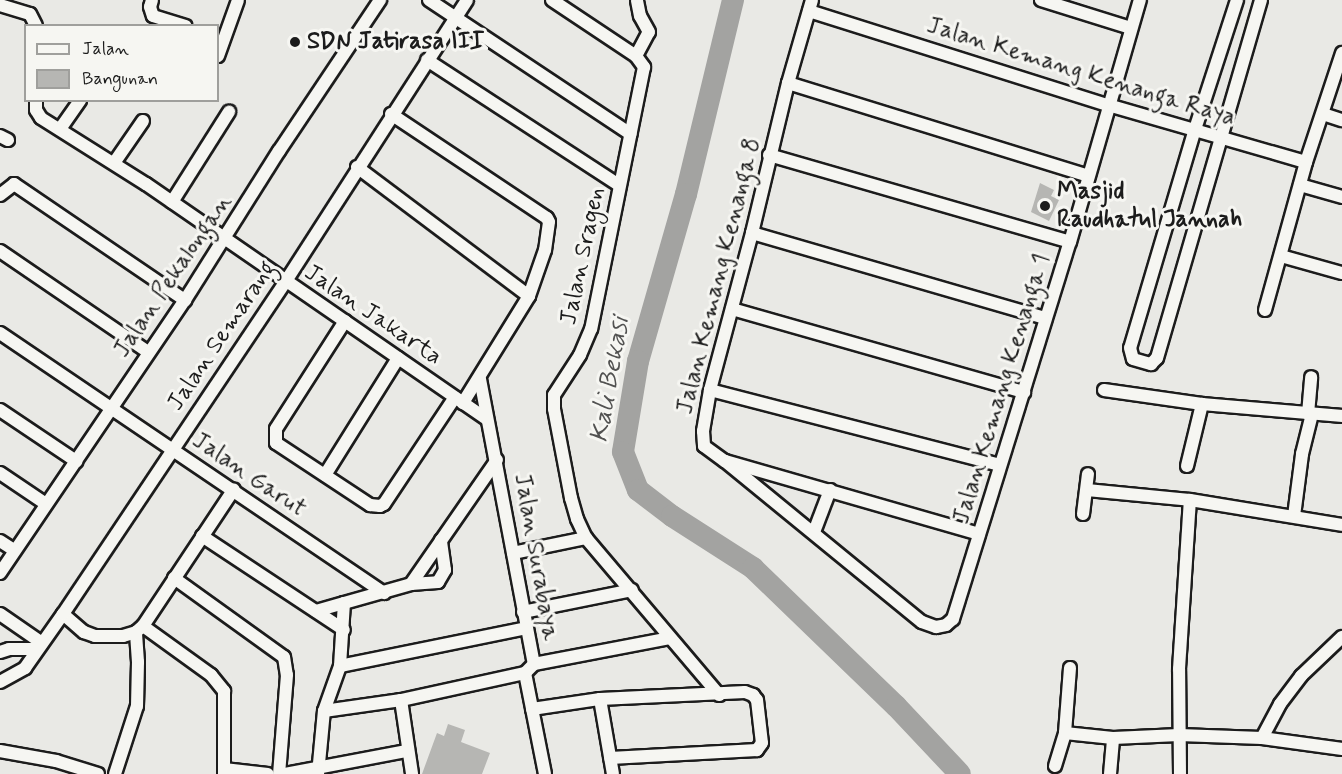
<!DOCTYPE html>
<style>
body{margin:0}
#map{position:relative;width:1342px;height:774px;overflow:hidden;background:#e9e9e5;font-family:Mynerve,sans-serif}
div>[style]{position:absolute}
.river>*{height:22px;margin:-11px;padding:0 11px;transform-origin:11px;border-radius:11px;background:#a3a3a1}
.building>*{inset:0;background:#b6b6b3}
.roads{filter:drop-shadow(2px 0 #1c1c1c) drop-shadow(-2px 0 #1c1c1c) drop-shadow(0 2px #1c1c1c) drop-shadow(0 -2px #1c1c1c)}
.minor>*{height:12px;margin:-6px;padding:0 6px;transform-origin:6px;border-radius:6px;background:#f6f6f2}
.dots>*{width:16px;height:16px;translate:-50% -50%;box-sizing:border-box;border:3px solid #f6f6f2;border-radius:50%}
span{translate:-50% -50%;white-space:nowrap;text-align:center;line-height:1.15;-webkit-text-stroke:6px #f6f6f2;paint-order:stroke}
.poi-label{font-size:24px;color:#1c1c1c;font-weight:700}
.left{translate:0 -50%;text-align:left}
.street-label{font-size:24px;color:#1c1c1c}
.water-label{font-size:26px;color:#525251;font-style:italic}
.legend{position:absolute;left:24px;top:24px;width:195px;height:78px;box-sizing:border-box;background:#f6f6f2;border:2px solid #9f9f9c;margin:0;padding:8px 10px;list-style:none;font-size:18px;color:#1c1c1c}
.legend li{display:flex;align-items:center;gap:12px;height:30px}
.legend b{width:30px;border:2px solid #9f9f9c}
</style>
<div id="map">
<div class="river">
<div style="left:733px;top:0;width:200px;rotate:103.6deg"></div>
<div style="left:686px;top:194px;width:174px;rotate:106deg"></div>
<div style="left:638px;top:361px;width:92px;rotate:99.4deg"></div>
<div style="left:623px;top:452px;width:41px;rotate:68.5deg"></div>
<div style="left:638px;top:490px;width:43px;rotate:37.4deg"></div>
<div style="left:672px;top:516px;width:96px;rotate:32.7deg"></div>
<div style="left:753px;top:568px;width:199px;rotate:44deg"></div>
<div style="left:896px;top:706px;width:93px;rotate:46.7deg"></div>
</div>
<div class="building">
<div style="clip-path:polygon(1040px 183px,1054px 190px,1051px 196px,1059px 200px,1049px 221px,1031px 212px)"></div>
<div style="clip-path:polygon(448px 724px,465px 730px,461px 742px,490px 753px,482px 774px,422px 774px,437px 733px,444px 736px)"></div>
</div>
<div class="roads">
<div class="minor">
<div style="left:152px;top:0;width:7px;rotate:106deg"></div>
<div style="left:150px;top:7px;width:9px;rotate:72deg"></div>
<div style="left:153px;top:16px;width:34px;rotate:17deg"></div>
<div style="left:429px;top:0;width:242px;rotate:33.6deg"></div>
<div style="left:552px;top:0;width:101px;rotate:33.7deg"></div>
<div style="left:636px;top:56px;width:14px;rotate:54deg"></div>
<div style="left:644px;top:67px;width:267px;rotate:101.4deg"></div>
<div style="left:591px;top:329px;width:28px;rotate:113deg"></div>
<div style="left:580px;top:355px;width:48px;rotate:123deg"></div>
<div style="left:554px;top:395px;width:14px;rotate:90deg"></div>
<div style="left:554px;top:409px;width:91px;rotate:79.2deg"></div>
<div style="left:571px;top:498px;width:22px;rotate:74deg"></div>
<div style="left:577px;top:519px;width:21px;rotate:65deg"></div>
<div style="left:586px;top:538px;width:206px;rotate:49.7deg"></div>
<div style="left:812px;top:0;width:86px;rotate:106.1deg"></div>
<div style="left:788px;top:83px;width:154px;rotate:103.5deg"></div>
<div style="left:752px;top:233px;width:163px;rotate:105deg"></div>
<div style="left:710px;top:390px;width:42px;rotate:99.7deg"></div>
<div style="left:703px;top:431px;width:15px;rotate:86deg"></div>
<div style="left:704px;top:446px;width:26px;rotate:36deg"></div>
<div style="left:725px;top:461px;width:264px;rotate:16deg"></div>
<div style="left:1041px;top:0;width:94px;rotate:17.3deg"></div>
<div style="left:1237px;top:0;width:136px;rotate:108deg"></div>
<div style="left:1195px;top:129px;width:228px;rotate:106.5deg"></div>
<div style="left:1130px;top:348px;width:11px;rotate:75deg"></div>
<div style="left:1133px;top:359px;width:19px;rotate:16deg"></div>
<div style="left:1151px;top:364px;width:8px;rotate:-45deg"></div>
<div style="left:1157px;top:358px;width:373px;rotate:-73.8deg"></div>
<div style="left:0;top:5px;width:31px;rotate:17deg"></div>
<div style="left:30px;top:14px;width:13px;rotate:63deg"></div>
<div style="left:809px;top:11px;width:313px;rotate:17.5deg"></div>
<div style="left:1108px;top:105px;width:206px;rotate:16.1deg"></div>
<div style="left:218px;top:56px;width:59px;rotate:-70.3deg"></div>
<div style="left:636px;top:56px;width:27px;rotate:-62deg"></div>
<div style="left:649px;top:32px;width:18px;rotate:-119deg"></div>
<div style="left:640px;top:16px;width:16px;rotate:-101deg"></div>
<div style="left:427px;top:60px;width:229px;rotate:33.1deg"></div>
<div style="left:788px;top:83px;width:314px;rotate:17.2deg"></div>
<div style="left:36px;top:100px;width:10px;rotate:90deg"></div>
<div style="left:36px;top:110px;width:9px;rotate:58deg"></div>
<div style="left:41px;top:118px;width:124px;rotate:32.2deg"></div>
<div style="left:146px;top:184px;width:414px;rotate:34.6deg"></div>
<div style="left:391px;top:114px;width:187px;rotate:33.7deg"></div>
<div style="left:547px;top:218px;width:4px;rotate:63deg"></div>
<div style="left:549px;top:222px;width:28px;rotate:98deg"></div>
<div style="left:545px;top:250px;width:49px;rotate:109.2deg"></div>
<div style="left:529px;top:296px;width:126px;rotate:121.7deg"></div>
<div style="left:1323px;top:114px;width:20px;rotate:18deg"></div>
<div style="left:60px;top:129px;width:35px;rotate:-55deg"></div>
<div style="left:0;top:136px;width:9px;rotate:27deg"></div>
<div style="left:769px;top:155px;width:313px;rotate:16.1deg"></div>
<div style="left:114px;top:163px;width:51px;rotate:-55.4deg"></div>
<div style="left:357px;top:167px;width:215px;rotate:36.9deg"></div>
<div style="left:1300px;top:185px;width:44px;rotate:15.9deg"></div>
<div style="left:0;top:195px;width:18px;rotate:-38deg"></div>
<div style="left:14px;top:184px;width:207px;rotate:34.2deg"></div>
<div style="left:172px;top:202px;width:107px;rotate:-57.7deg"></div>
<div style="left:752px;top:233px;width:305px;rotate:16.2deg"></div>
<div style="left:0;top:251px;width:179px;rotate:34.3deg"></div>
<div style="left:1281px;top:256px;width:63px;rotate:15.6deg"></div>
<div style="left:732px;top:309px;width:304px;rotate:15.9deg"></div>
<div style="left:1265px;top:310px;width:154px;rotate:-74.5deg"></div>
<div style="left:1306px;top:162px;width:115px;rotate:-71.7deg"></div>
<div style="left:345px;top:321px;width:128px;rotate:122.6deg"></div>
<div style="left:276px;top:429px;width:14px;rotate:90deg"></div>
<div style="left:276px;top:443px;width:113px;rotate:33.4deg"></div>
<div style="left:370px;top:505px;width:10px;rotate:6deg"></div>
<div style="left:380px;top:506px;width:4px;rotate:-27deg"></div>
<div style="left:384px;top:504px;width:128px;rotate:-56.4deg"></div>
<div style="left:0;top:333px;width:464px;rotate:34.1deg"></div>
<div style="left:480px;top:379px;width:290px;rotate:79.3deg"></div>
<div style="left:534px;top:664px;width:13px;rotate:135deg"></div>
<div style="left:525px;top:673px;width:103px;rotate:78.8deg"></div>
<div style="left:710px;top:390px;width:299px;rotate:14.5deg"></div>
<div style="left:1104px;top:390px;width:99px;rotate:8.1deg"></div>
<div style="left:1202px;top:404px;width:141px;rotate:4.9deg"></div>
<div style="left:0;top:410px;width:92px;rotate:33.9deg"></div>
<div style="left:1308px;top:414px;width:37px;rotate:-85deg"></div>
<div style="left:725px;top:461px;width:254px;rotate:39.3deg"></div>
<div style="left:922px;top:622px;width:15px;rotate:20deg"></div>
<div style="left:936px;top:627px;width:10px;rotate:-11deg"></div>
<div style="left:946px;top:625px;width:9px;rotate:-41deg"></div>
<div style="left:953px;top:619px;width:395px;rotate:-72.8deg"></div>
<div style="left:1070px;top:242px;width:252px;rotate:-73.9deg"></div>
<div style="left:1187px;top:466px;width:64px;rotate:-76.4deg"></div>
<div style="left:0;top:473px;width:55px;rotate:34deg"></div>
<div style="left:325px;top:475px;width:138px;rotate:-58deg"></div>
<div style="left:1087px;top:490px;width:103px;rotate:5.5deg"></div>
<div style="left:1083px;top:514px;width:40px;rotate:-82.9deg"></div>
<div style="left:1294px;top:516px;width:63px;rotate:-82.6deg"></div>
<div style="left:1302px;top:454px;width:41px;rotate:-76deg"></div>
<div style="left:814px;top:532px;width:45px;rotate:-69.1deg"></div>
<div style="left:202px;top:536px;width:170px;rotate:33.5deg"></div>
<div style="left:0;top:541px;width:17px;rotate:33deg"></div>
<div style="left:513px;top:553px;width:75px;rotate:-11.6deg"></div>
<div style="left:0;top:573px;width:330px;rotate:-55.9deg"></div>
<div style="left:185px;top:300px;width:176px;rotate:-57.8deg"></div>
<div style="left:279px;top:151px;width:182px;rotate:-56.2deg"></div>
<div style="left:174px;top:578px;width:135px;rotate:35.7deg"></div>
<div style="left:284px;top:657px;width:18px;rotate:81deg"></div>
<div style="left:287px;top:675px;width:99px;rotate:94.6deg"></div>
<div style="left:411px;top:584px;width:151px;rotate:-55.3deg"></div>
<div style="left:316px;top:611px;width:29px;rotate:-16deg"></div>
<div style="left:523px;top:612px;width:111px;rotate:-11.4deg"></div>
<div style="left:0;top:614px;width:51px;rotate:34.6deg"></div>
<div style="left:63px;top:614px;width:28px;rotate:41deg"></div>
<div style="left:84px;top:632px;width:12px;rotate:20deg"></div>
<div style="left:95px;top:636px;width:28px"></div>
<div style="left:123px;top:636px;width:14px;rotate:-17deg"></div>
<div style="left:136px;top:632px;width:9px;rotate:-41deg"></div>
<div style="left:143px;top:626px;width:164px;rotate:-56.4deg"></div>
<div style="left:143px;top:626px;width:84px;rotate:35.8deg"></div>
<div style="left:211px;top:675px;width:21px;rotate:51deg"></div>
<div style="left:224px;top:691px;width:83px;rotate:90deg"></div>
<div style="left:0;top:652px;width:9px;rotate:-18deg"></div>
<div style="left:9px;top:649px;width:28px"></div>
<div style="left:534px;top:664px;width:138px;rotate:-10.8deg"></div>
<div style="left:340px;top:666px;width:190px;rotate:-11.5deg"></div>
<div style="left:1070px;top:668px;width:65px;rotate:94.4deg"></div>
<div style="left:1065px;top:733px;width:48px;rotate:5.9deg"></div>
<div style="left:1113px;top:738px;width:66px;rotate:-2.6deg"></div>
<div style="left:1179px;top:735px;width:83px;rotate:2.1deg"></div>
<div style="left:1262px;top:738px;width:81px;rotate:7.8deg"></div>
<div style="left:0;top:682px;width:29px;rotate:-29deg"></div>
<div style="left:25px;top:668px;width:66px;rotate:-54.9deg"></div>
<div style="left:63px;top:614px;width:401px;rotate:-56.2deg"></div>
<div style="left:286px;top:281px;width:334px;rotate:-57.2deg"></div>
<div style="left:600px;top:699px;width:76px;rotate:80.2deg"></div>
<div style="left:401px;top:700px;width:75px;rotate:81.5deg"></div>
<div style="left:532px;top:709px;width:69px;rotate:-8.4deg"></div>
<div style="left:600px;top:699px;width:145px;rotate:-2.8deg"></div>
<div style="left:745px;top:692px;width:9px;rotate:21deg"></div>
<div style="left:753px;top:695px;width:6px;rotate:51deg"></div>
<div style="left:757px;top:700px;width:43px;rotate:83.4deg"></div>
<div style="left:762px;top:743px;width:9px;rotate:126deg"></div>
<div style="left:757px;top:750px;width:147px;rotate:176.9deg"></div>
<div style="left:324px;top:711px;width:78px;rotate:-8.1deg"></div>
<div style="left:401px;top:700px;width:127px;rotate:-12.3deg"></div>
<div style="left:1262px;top:738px;width:38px;rotate:-62deg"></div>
<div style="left:1280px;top:704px;width:35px;rotate:-53deg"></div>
<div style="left:1301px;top:676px;width:57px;rotate:-43.6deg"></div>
<div style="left:0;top:751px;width:57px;rotate:10.1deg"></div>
<div style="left:56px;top:761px;width:44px;rotate:17.2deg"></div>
<div style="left:1055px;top:766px;width:34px;rotate:-73deg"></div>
<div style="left:224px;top:769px;width:44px;rotate:6.5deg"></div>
<div style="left:115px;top:774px;width:71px;rotate:-72.1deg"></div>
<div style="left:137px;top:706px;width:44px;rotate:-88.7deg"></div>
<div style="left:138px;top:662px;width:30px;rotate:-94deg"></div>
<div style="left:285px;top:774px;width:124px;rotate:-10.7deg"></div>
<div style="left:318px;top:774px;width:63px;rotate:-84.6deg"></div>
<div style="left:324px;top:711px;width:48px;rotate:-70.4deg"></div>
<div style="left:340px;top:666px;width:63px;rotate:-86.4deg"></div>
<div style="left:344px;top:603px;width:70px;rotate:-15.8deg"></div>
<div style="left:411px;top:584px;width:27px;rotate:-4deg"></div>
<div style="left:438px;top:582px;width:14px;rotate:-60deg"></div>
<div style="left:445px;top:570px;width:30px;rotate:-98deg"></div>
<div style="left:1110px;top:774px;width:36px;rotate:-85deg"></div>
<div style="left:1180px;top:774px;width:105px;rotate:-90.5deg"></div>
<div style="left:1179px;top:669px;width:169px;rotate:-86.3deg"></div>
<div style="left:1190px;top:500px;width:154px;rotate:9.3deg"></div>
</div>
</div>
<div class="dots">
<div style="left:295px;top:42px;background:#1c1c1c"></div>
<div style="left:1045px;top:206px;background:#1c1c1c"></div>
</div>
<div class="poi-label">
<span class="left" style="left:307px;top:42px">SDN Jatirasa III</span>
<span class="left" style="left:1057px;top:206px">Masjid<br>Raudhatul Jannah</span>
</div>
<div class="street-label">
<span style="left:1081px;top:72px;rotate:17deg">Jalan Kemang Kenanga Raya</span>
<span style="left:583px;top:256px;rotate:-78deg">Jalan Sragen</span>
<span style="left:173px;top:276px;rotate:-56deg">Jalan Pekalongan</span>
<span style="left:719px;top:276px;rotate:-76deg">Jalan Kemang Kenanga 8</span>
<span style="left:373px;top:315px;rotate:34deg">Jalan Jakarta</span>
<span style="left:222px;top:336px;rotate:-56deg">Jalan Semarang</span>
<span style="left:1002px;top:389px;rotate:-73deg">Jalan Kemang Kenanga 1</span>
<span style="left:249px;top:475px;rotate:34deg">Jalan Garut</span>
<span style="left:536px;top:557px;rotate:80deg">Jalan Surabaya</span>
</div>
<div class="water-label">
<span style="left:611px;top:380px;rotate:-80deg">Kali Bekasi</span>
</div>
<ul class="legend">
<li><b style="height:8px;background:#f6f6f2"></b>Jalan</li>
<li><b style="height:16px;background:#b6b6b3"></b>Bangunan</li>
</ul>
</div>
